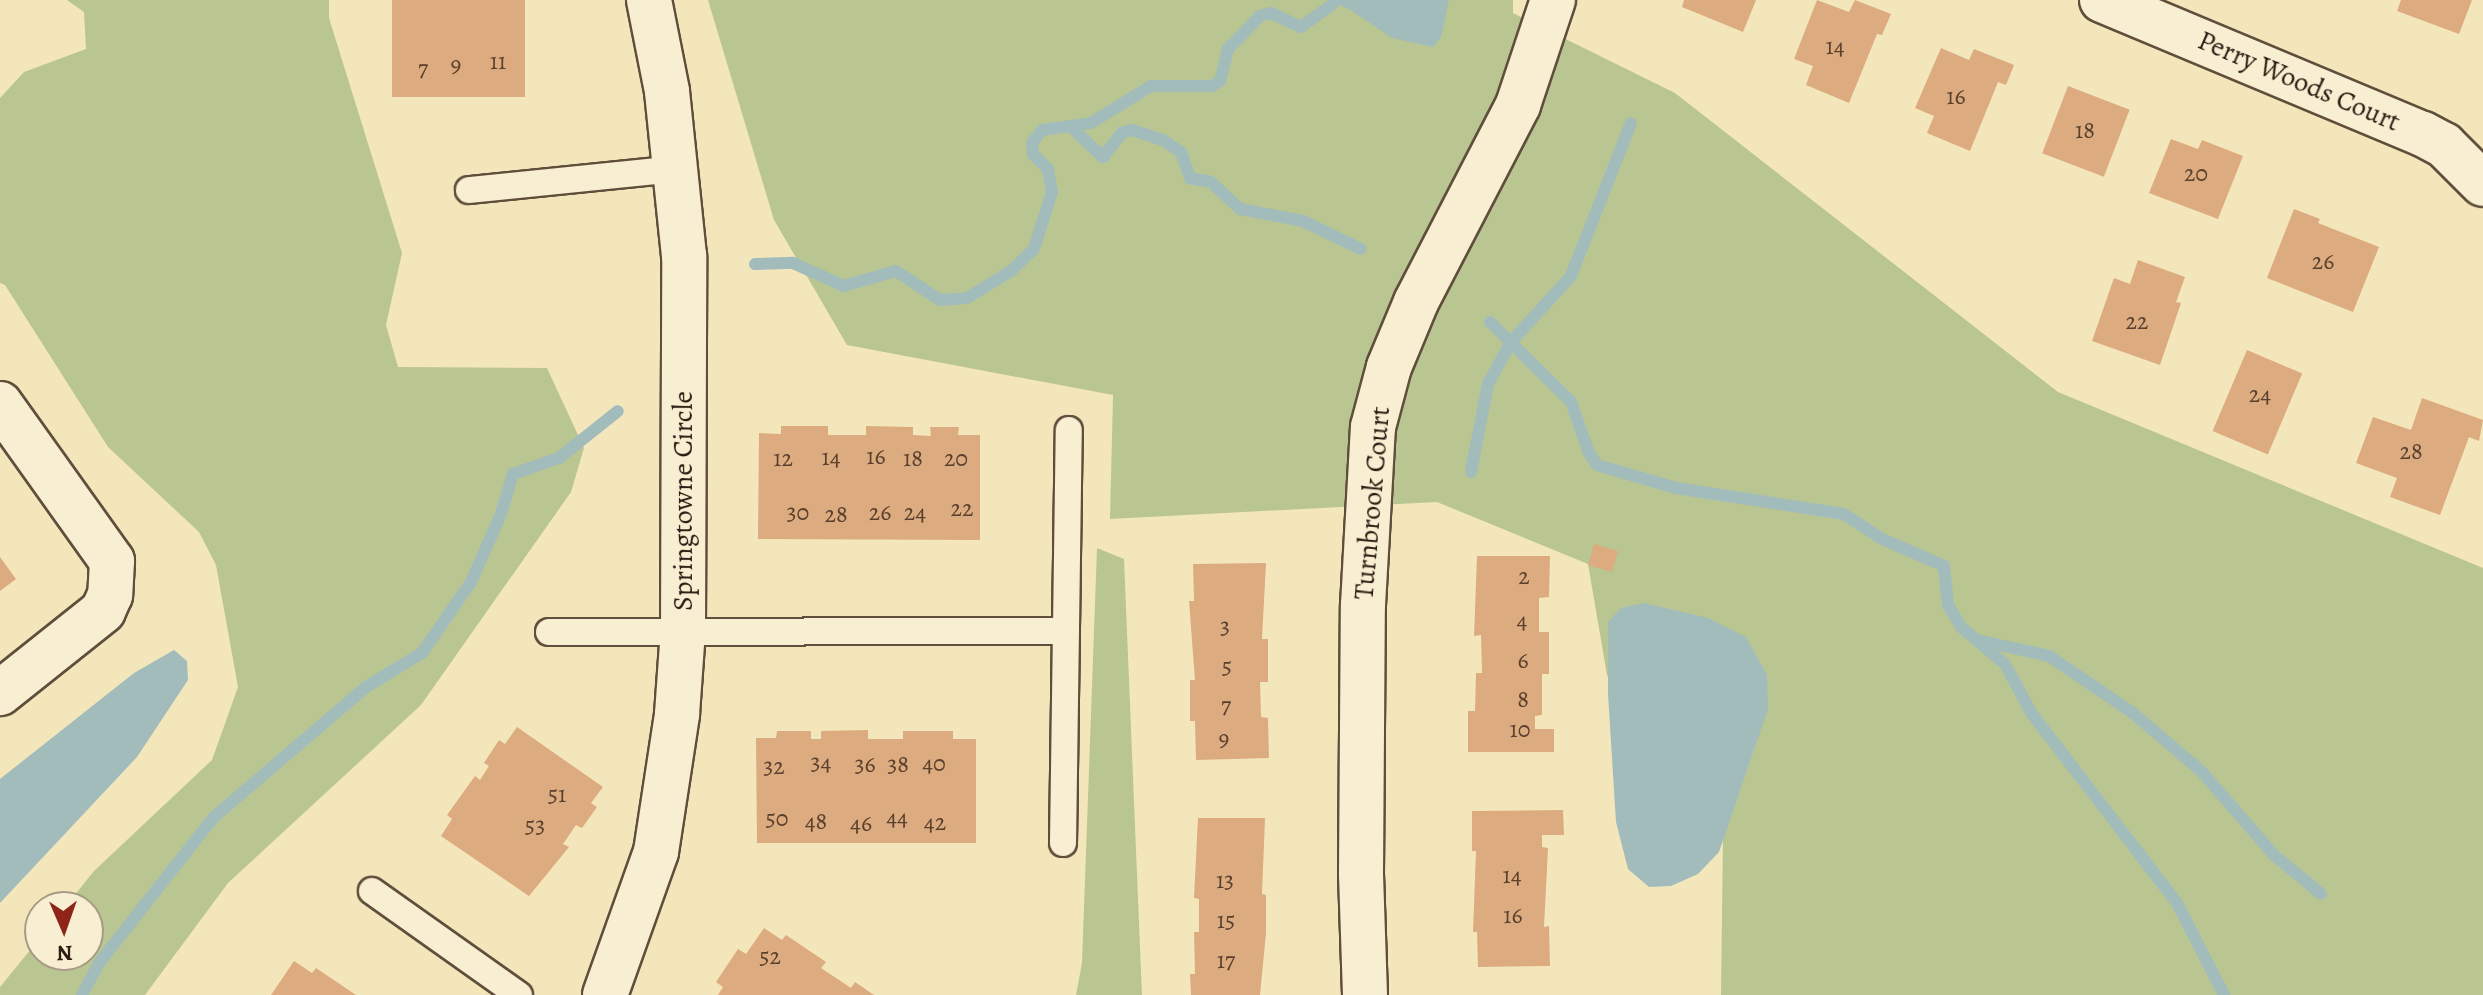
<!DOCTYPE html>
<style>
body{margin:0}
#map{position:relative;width:2483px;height:995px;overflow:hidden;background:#f4e6bb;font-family:Alegreya,serif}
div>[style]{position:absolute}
.green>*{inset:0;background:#b9c692}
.water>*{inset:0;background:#a2bcbc}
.stream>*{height:12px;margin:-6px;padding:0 6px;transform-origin:6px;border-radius:6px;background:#a2bcbc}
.building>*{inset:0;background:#dcab7f;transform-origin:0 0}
.roads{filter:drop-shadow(2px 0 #604e3c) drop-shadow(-2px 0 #604e3c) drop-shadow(0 2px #604e3c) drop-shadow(0 -2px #604e3c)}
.lane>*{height:26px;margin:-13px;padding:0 13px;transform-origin:13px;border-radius:13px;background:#f8efd3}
.street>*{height:44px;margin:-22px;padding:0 22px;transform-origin:22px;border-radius:22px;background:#f8efd3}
span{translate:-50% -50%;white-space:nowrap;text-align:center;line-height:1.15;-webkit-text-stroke:6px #f8efd3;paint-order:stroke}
.number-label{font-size:24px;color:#5a402d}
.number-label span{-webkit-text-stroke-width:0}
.street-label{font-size:28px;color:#2e1c12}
.north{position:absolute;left:24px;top:891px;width:80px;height:80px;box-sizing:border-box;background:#f8efd3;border:2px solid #a79b86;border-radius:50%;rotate:178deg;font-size:22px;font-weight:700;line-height:32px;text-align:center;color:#2e1c12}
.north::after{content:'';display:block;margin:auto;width:28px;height:36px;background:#8f2418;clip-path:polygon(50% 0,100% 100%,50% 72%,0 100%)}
</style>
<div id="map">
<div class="green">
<div style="clip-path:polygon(67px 0,329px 0,329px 18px,402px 253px,386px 325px,398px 367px,547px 368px,584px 448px,571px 492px,421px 705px,228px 883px,145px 995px,0 995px,0 987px,40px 938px,40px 955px,88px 955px,88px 907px,65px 907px,94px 871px,212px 760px,238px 687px,216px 565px,199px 532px,108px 447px,5px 285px,0 283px,0 98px,24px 72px,86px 49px,84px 12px)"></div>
<div style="clip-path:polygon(708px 0,1513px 0,1513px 13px,1675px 93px,2058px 392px,2483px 568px,2483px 995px,1721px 995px,1724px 757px,1647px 742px,1607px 675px,1588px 564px,1437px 502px,1110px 519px,1113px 395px,847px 345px,774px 220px)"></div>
<div style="clip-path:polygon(1097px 548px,1124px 559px,1142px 995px,1076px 995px,1082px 963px)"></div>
</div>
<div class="water">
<div style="clip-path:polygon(1328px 0,1449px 0,1441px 37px,1433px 47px,1392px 38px,1349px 9px)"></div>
<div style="clip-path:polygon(1644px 603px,1708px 618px,1746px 637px,1767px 675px,1768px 709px,1719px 852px,1698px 874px,1671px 886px,1649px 887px,1628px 869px,1616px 822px,1608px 694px,1608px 622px,1621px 608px)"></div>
<div style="clip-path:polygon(174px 650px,187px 661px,188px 680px,137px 757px,0 903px,0 779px,134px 673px)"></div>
</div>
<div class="stream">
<div style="left:1071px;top:127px;width:44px;rotate:43.2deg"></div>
<div style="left:1103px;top:157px;width:31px;rotate:-52deg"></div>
<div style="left:1122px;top:133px;width:10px;rotate:-17deg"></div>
<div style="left:1132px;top:130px;width:33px;rotate:18deg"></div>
<div style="left:1163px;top:140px;width:22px;rotate:34deg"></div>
<div style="left:1181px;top:152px;width:28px;rotate:71deg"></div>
<div style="left:1190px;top:178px;width:21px;rotate:11deg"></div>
<div style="left:1211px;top:182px;width:40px;rotate:43deg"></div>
<div style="left:1240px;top:209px;width:64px;rotate:10.8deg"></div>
<div style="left:1303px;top:221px;width:64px;rotate:25.8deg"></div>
<div style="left:755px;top:264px;width:38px;rotate:-2deg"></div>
<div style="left:793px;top:263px;width:56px;rotate:24.3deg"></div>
<div style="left:844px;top:286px;width:54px;rotate:-16.1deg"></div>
<div style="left:896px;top:271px;width:53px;rotate:33.4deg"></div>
<div style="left:940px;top:300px;width:27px;rotate:-4deg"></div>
<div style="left:967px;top:298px;width:52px;rotate:-31.5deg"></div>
<div style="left:1011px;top:271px;width:32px;rotate:-44deg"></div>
<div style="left:1034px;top:249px;width:60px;rotate:-72.5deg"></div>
<div style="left:1052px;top:192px;width:23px;rotate:-100deg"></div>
<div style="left:1048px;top:169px;width:21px;rotate:-135deg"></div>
<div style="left:1033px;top:154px;width:11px;rotate:-95deg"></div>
<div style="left:1032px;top:143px;width:16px;rotate:-52deg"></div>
<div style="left:1042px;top:130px;width:49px;rotate:-8.1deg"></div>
<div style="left:1091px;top:123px;width:70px;rotate:-31.7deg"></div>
<div style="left:1151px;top:86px;width:61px"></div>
<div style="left:1212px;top:86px;width:9px;rotate:-32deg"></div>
<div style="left:1220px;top:81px;width:33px;rotate:-76deg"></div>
<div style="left:1228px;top:49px;width:46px;rotate:-45.9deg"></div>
<div style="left:1260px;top:16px;width:11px;rotate:-15deg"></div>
<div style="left:1271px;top:13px;width:33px;rotate:25deg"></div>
<div style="left:1301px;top:27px;width:39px;rotate:-36deg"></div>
<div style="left:1490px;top:322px;width:114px;rotate:44.6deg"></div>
<div style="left:1571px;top:402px;width:54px;rotate:70.6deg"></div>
<div style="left:1589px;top:453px;width:14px;rotate:56deg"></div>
<div style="left:1597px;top:465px;width:82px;rotate:16.2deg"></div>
<div style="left:1676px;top:488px;width:170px;rotate:8.8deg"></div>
<div style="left:1844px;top:514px;width:45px;rotate:33.3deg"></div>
<div style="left:1882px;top:539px;width:68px;rotate:23.5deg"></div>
<div style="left:1944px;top:566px;width:39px;rotate:84deg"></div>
<div style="left:1948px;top:605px;width:26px;rotate:59deg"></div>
<div style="left:1961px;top:627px;width:57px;rotate:40.1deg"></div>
<div style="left:2005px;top:664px;width:57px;rotate:61.6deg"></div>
<div style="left:2032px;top:714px;width:238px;rotate:52.5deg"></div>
<div style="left:2177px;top:903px;width:103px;rotate:62.9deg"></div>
<div style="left:1471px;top:472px;width:90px;rotate:-79.1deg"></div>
<div style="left:1488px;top:384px;width:48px;rotate:-61.3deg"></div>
<div style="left:1511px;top:342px;width:89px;rotate:-47.7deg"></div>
<div style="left:1571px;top:276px;width:164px;rotate:-68.6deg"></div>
<div style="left:1981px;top:641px;width:70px;rotate:12.4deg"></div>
<div style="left:2049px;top:656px;width:102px;rotate:34.2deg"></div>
<div style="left:2133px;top:713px;width:91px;rotate:40.5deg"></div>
<div style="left:2202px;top:772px;width:110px;rotate:49.1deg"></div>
<div style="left:2274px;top:855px;width:61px;rotate:39.7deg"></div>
<div style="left:82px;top:995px;width:36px;rotate:-62deg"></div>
<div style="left:99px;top:963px;width:186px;rotate:-51.8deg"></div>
<div style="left:214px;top:817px;width:200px;rotate:-40.5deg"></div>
<div style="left:366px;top:687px;width:66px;rotate:-31.3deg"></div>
<div style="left:422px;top:653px;width:86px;rotate:-55.4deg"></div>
<div style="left:471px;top:582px;width:74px;rotate:-66.2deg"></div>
<div style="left:501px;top:514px;width:42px;rotate:-73.3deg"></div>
<div style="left:513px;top:474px;width:49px;rotate:-19.2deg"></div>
<div style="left:559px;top:458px;width:75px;rotate:-38.5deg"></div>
</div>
<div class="building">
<div style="left:392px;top:0;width:133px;height:97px"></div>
<div style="clip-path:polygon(1684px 0,1756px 0,1743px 32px,1682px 7px)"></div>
<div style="clip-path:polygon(1817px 0,1849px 12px,1855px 0,1891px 14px,1882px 35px,1877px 34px,1849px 103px,1806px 85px,1813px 66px,1794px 59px)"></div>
<div style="clip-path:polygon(2401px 0,2472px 0,2459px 34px,2397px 11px)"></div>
<div style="clip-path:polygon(1941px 48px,1969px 60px,1974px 49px,2014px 65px,2006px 85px,1998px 82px,1970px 151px,1927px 133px,1934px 116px,1915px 108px)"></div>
<div style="left:2068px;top:86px;width:66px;height:72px;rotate:21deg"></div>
<div style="clip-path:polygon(2171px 139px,2198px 149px,2202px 140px,2243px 156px,2218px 219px,2149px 193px)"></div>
<div style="clip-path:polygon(2294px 209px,2320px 219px,2318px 223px,2379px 247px,2353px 312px,2267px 278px)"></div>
<div style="clip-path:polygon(2138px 260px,2185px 277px,2176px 302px,2181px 303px,2160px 365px,2092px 341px,2114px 278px,2130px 284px)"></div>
<div style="left:2247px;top:350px;width:60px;height:88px;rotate:23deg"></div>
<div style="clip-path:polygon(2422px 398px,2483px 420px,2479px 441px,2469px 437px,2440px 515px,2390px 497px,2397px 478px,2356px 463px,2373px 417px,2411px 430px)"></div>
<div style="clip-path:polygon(781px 426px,828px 426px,828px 435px,866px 435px,866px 426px,913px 427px,913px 435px,931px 436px,930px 427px,959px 427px,958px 435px,980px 435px,980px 540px,758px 539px,759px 433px,781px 434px)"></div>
<div style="left:1594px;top:544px;width:25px;height:22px;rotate:16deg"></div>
<div style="clip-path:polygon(1477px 556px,1550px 556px,1549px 597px,1539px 598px,1539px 632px,1549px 632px,1549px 674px,1542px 674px,1542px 715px,1535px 716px,1535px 729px,1554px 729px,1554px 752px,1468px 752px,1468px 711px,1475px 711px,1476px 673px,1482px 673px,1481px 635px,1474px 636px)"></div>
<div style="clip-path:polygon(0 557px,16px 579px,0 591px)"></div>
<div style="clip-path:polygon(1266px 563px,1262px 639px,1268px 639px,1268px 682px,1260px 682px,1261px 717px,1268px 718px,1269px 758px,1196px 760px,1195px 721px,1190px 721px,1190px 680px,1195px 680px,1189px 601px,1194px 601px,1193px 564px)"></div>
<div style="clip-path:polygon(517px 727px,603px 787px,591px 803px,597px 807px,582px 828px,576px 825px,563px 844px,569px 847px,529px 896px,441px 836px,452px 819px,447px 815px,475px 776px,480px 780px,489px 766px,484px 763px,499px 740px,505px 744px)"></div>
<div style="clip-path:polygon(868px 730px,868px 739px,903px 739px,903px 731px,953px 731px,953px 739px,976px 739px,976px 843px,757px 843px,756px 738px,776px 738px,777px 731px,811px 731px,811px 739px,821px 739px,821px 731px)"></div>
<div style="clip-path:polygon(1563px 810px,1564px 835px,1542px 835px,1542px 847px,1548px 848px,1544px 927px,1549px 926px,1550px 966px,1478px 967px,1477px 932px,1473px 932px,1476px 851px,1472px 851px,1472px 811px)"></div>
<div style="clip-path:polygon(1198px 818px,1265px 818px,1262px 894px,1266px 895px,1266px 933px,1260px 995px,1191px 995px,1190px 974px,1195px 974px,1194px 932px,1199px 932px,1199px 899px,1194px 898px)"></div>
<div style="clip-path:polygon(764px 928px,782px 940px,786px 935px,826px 962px,821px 968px,851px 988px,855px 982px,874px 995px,718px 995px,723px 987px,716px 982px,738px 949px,746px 954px)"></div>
<div style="clip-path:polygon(294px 961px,312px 973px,316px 968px,356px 995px,271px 995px)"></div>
</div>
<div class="roads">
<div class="lane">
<div style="left:469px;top:190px;width:209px;rotate:-5.8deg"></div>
<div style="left:549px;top:632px;width:517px;rotate:-0.11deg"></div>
<div style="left:1063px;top:843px;width:413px;rotate:-89.2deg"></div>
<div style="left:372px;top:891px;width:180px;rotate:35.3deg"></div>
</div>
<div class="street">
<div style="left:2102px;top:0;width:348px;rotate:22.7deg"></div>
<div style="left:2423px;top:134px;width:24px;rotate:28deg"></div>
<div style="left:2444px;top:145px;width:55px;rotate:45deg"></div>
<div style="left:0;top:404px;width:193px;rotate:54.5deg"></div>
<div style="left:112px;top:561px;width:34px;rotate:93deg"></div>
<div style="left:110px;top:595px;width:17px;rotate:114deg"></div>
<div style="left:103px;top:611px;width:132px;rotate:141.5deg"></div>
<div style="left:605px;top:995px;width:152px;rotate:-70.4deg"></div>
<div style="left:656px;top:852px;width:140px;rotate:-81.3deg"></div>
<div style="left:677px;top:714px;width:83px;rotate:-85.9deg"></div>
<div style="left:683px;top:631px;width:375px;rotate:-89.8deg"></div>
<div style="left:684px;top:256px;width:166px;rotate:-95.9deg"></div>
<div style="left:667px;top:91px;width:93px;rotate:-101.2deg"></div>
<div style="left:1365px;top:995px;width:122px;rotate:-91.9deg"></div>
<div style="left:1361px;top:873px;width:268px;rotate:-89.6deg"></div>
<div style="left:1363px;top:605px;width:178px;rotate:-86.8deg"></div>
<div style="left:1373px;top:427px;width:62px;rotate:-75.1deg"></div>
<div style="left:1389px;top:367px;width:70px;rotate:-67.4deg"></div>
<div style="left:1416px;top:302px;width:222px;rotate:-62.6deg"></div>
<div style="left:1518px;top:105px;width:111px;rotate:-71.6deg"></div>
</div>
</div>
<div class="number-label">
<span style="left:1835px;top:47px">14</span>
<span style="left:498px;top:62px">11</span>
<span style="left:456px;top:65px">9</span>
<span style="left:423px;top:69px">7</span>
<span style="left:1956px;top:97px">16</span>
<span style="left:2085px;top:131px">18</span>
<span style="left:2196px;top:174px">20</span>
<span style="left:2323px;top:262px">26</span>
<span style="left:2137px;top:322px">22</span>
<span style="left:2260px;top:395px">24</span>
<span style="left:2411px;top:452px">28</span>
<span style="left:876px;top:457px">16</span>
<span style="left:831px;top:458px">14</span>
<span style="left:783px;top:459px">12</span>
<span style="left:913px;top:459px">18</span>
<span style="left:956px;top:459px">20</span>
<span style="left:962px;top:509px">22</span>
<span style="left:798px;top:513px">30</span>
<span style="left:880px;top:513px">26</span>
<span style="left:915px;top:513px">24</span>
<span style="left:836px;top:515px">28</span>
<span style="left:1524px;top:577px">2</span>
<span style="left:1522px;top:621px">4</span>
<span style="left:1225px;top:627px">3</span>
<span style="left:1523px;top:661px">6</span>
<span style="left:1227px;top:667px">5</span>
<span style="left:1523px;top:700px">8</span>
<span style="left:1226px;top:706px">7</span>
<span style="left:1520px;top:730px">10</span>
<span style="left:1224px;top:739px">9</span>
<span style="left:821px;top:763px">34</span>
<span style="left:934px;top:764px">40</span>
<span style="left:865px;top:765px">36</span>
<span style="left:898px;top:765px">38</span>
<span style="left:774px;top:767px">32</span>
<span style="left:557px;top:795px">51</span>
<span style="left:897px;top:818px">44</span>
<span style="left:777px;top:819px">50</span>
<span style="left:816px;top:822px">48</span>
<span style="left:935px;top:823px">42</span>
<span style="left:861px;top:824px">46</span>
<span style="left:535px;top:826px">53</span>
<span style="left:1512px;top:876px">14</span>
<span style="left:1225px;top:881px">13</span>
<span style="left:1513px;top:916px">16</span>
<span style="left:1226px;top:921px">15</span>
<span style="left:770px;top:957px">52</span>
<span style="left:1226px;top:961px">17</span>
</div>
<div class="street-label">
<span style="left:2299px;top:81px;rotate:23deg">Perry Woods Court</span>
<span style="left:683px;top:501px;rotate:-90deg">Springtowne Circle</span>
<span style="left:1372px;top:503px;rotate:-85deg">Turnbrook Court</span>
</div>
<div class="north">N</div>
</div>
